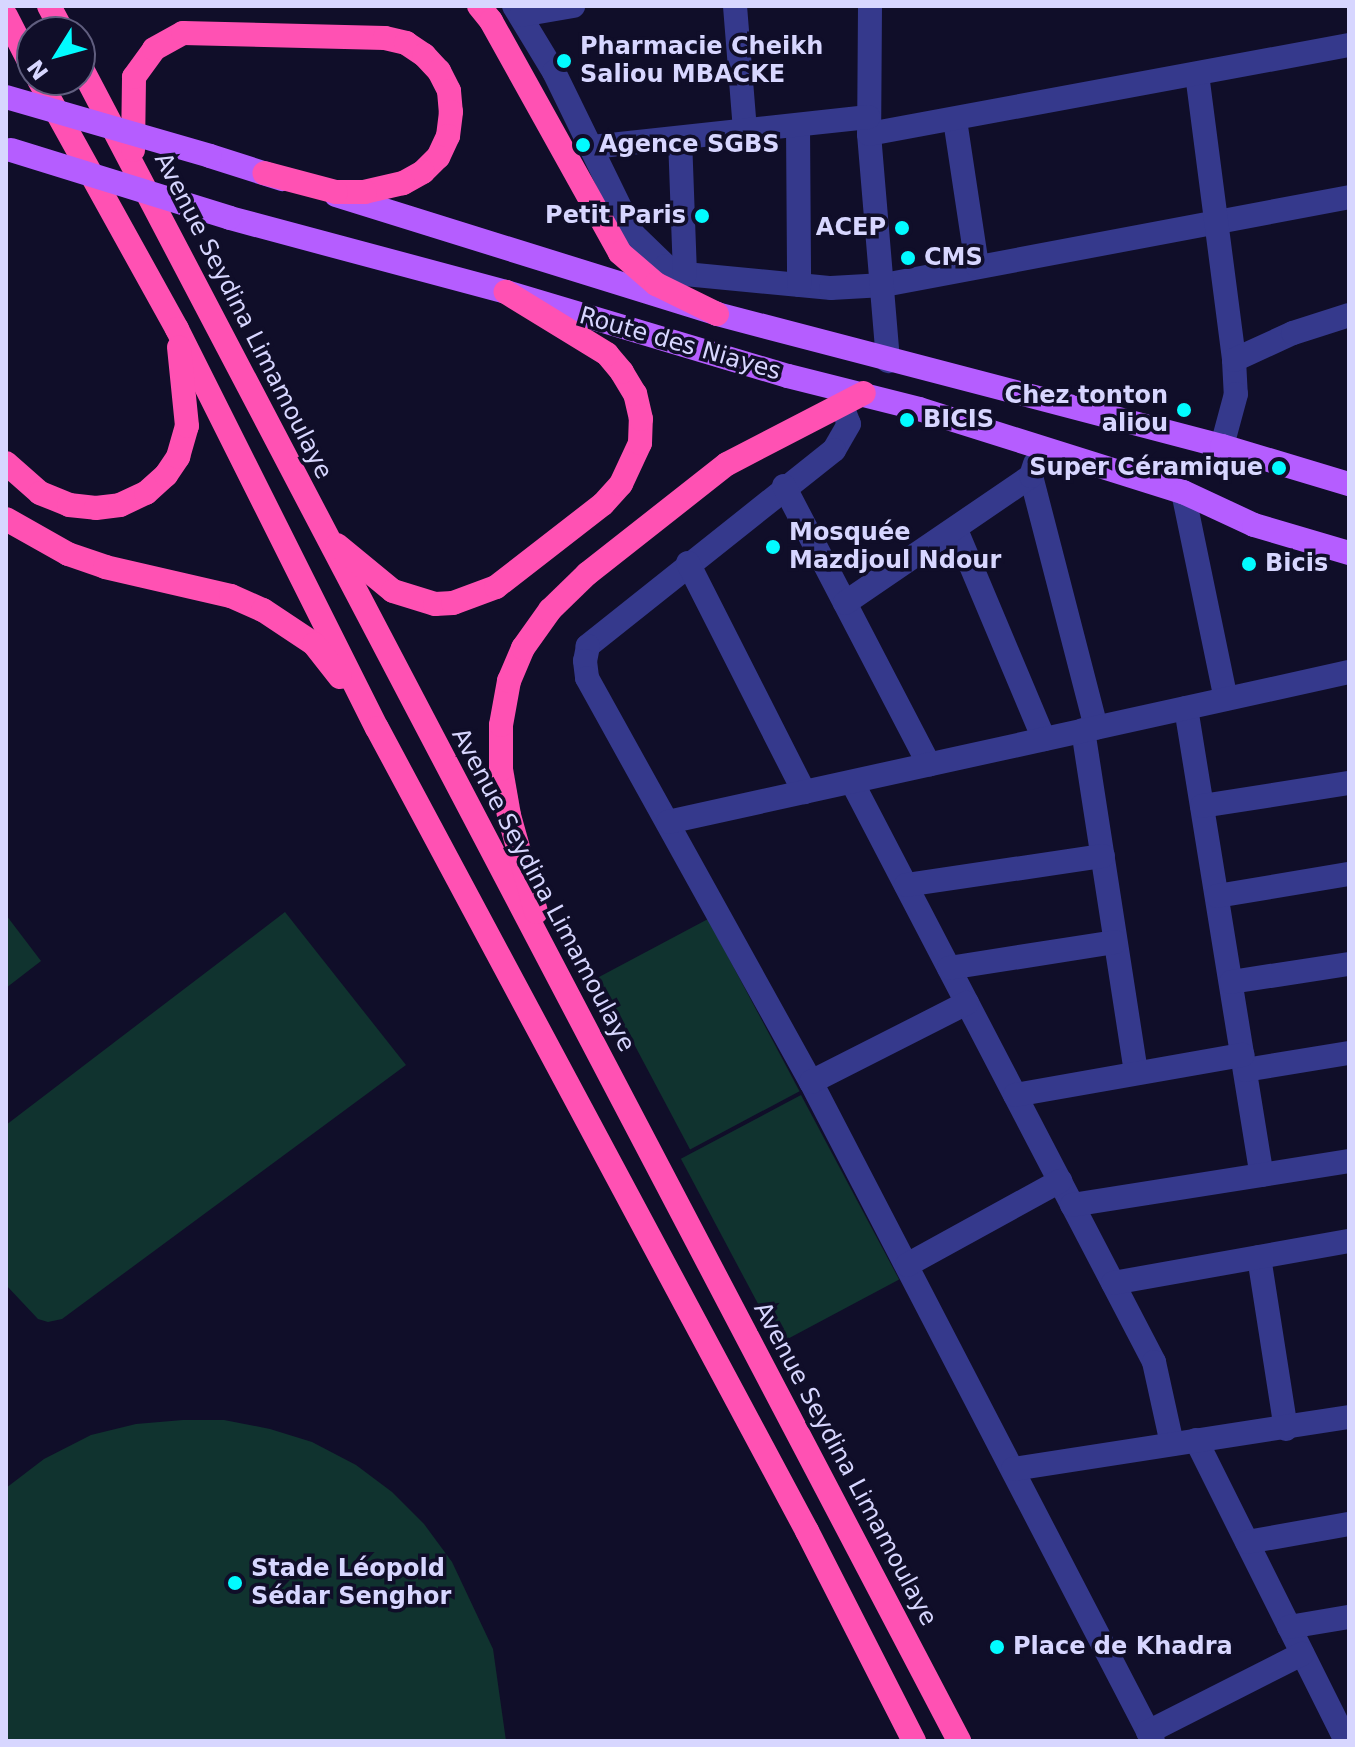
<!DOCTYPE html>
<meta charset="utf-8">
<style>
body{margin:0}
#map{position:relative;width:1355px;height:1747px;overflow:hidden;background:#100e29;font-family:"DejaVu Sans",sans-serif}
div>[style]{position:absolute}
.green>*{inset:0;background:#10332f;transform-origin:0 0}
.minor>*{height:24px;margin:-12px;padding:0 12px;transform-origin:12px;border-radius:12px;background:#35398c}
.major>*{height:24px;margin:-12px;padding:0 12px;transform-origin:12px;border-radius:12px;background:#b55dff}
.highway>*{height:24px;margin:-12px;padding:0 12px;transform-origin:12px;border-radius:12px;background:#ff51b3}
.major-bridge>*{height:24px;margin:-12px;padding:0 12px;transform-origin:12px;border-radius:12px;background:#b55dff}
.dots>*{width:22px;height:22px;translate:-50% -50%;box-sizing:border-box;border:4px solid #100e29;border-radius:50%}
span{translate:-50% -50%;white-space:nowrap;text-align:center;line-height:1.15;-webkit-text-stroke:7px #100e29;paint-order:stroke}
.poi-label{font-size:24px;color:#d7d6ff;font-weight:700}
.left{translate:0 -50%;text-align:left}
.right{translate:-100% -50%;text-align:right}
.street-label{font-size:24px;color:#d7d6ff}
.frame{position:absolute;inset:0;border:8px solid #d7d6ff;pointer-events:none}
.north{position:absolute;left:16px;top:16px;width:80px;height:80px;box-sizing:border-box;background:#100e29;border:2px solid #605e7f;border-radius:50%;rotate:233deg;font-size:22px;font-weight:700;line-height:32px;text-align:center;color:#d7d6ff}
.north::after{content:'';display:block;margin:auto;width:28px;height:36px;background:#02fbff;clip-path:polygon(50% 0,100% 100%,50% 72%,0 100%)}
</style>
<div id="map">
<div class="green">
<div style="clip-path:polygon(285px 912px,406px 1065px,62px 1319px,48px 1322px,38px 1319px,6px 1285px,6px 1125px)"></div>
<div style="clip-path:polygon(6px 915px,41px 961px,6px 988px)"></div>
<div style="left:708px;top:919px;width:195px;height:124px;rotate:62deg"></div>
<div style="left:801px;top:1095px;width:209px;height:136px;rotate:62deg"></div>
<div style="clip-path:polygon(183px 1420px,224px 1420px,270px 1429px,312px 1442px,356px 1465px,392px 1492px,424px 1524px,452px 1562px,493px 1649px,506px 1741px,6px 1741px,6px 1488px,44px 1459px,91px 1435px,136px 1424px)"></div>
</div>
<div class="minor">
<div style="left:514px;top:6px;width:77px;rotate:58.8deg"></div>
<div style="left:554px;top:72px;width:180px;rotate:64deg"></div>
<div style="left:633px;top:234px;width:46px;rotate:44.1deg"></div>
<div style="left:666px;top:266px;width:21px;rotate:23deg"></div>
<div style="left:685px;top:274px;width:147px;rotate:5.5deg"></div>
<div style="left:831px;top:288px;width:53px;rotate:-3.2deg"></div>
<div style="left:884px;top:285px;width:473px;rotate:-10.7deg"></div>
<div style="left:735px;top:6px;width:125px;rotate:85.4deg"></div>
<div style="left:870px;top:6px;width:128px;rotate:90.4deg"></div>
<div style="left:869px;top:134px;width:228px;rotate:85.2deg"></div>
<div style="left:521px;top:15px;width:53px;rotate:-9.8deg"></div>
<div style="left:1197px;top:74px;width:288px;rotate:82.6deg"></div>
<div style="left:1234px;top:360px;width:34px;rotate:87deg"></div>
<div style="left:1236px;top:394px;width:54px;rotate:105.1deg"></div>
<div style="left:955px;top:120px;width:147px;rotate:81.4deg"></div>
<div style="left:798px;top:125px;width:160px;rotate:89.6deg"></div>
<div style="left:869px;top:134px;width:488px;rotate:-10.5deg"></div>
<div style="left:680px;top:138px;width:136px;rotate:87.9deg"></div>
<div style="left:592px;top:147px;width:278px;rotate:-6.2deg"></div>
<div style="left:1234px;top:360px;width:65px;rotate:-24.6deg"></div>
<div style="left:1293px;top:333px;width:59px;rotate:-17.8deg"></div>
<div style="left:842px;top:406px;width:19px;rotate:69deg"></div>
<div style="left:849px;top:424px;width:30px;rotate:120deg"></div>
<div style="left:834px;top:450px;width:315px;rotate:141.5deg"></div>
<div style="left:588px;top:646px;width:15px;rotate:101deg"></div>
<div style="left:585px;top:661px;width:17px;rotate:83deg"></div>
<div style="left:587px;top:678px;width:462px;rotate:61deg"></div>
<div style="left:811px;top:1082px;width:742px;rotate:62.57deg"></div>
<div style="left:1031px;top:476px;width:260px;rotate:75.5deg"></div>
<div style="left:784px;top:486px;width:314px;rotate:62.5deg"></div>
<div style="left:1183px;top:492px;width:211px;rotate:78.3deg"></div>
<div style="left:956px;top:530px;width:227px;rotate:67.2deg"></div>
<div style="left:688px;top:563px;width:257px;rotate:63.1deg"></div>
<div style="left:845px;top:603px;width:225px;rotate:-34.3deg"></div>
<div style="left:1031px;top:476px;width:13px;rotate:-72deg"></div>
<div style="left:1186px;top:708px;width:473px;rotate:80.8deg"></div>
<div style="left:1083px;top:730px;width:346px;rotate:81.2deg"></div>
<div style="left:852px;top:782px;width:654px;rotate:62.49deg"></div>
<div style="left:1154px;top:1362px;width:84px;rotate:77.6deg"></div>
<div style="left:1202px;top:806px;width:149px;rotate:-8.9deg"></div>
<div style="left:668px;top:822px;width:697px;rotate:-12.42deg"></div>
<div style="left:906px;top:885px;width:199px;rotate:-8.4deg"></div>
<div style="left:1217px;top:896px;width:134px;rotate:-9.5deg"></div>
<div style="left:949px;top:968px;width:168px;rotate:-8.9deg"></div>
<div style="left:1231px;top:982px;width:119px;rotate:-8.7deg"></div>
<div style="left:1245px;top:1070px;width:105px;rotate:-9.3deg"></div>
<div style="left:811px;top:1082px;width:175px;rotate:-26.9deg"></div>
<div style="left:1015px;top:1095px;width:231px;rotate:-10deg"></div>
<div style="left:1072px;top:1205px;width:280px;rotate:-9deg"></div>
<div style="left:1259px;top:1257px;width:174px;rotate:81.1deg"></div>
<div style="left:907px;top:1265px;width:175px;rotate:-28.8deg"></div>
<div style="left:1113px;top:1283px;width:240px;rotate:-10.1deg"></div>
<div style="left:1196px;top:1440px;width:336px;rotate:63.5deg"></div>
<div style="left:1013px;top:1469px;width:340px;rotate:-8.8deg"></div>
<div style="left:1247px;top:1542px;width:104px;rotate:-10deg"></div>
<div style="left:1289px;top:1627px;width:61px;rotate:-9.5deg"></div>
<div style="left:1148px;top:1732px;width:173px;rotate:-26.9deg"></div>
</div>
<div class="major">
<div style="left:210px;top:156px;width:76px;rotate:17.7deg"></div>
<div style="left:336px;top:195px;width:399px;rotate:17.3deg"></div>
<div style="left:717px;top:314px;width:522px;rotate:14.65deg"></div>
<div style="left:1222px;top:446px;width:133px;rotate:16.7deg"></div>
<div style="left:230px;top:218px;width:286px;rotate:15deg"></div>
<div style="left:506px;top:292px;width:294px;rotate:16.6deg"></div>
<div style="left:788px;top:376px;width:135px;rotate:14.1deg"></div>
<div style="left:919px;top:409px;width:277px;rotate:17.5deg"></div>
<div style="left:1183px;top:492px;width:78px;rotate:24.9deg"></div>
<div style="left:1254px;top:525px;width:99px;rotate:16.4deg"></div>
</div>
<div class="highway">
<div style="left:49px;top:6px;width:30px;rotate:62deg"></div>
<div style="left:479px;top:6px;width:19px;rotate:51deg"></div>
<div style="left:491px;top:21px;width:265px;rotate:60.9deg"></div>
<div style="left:620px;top:253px;width:48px;rotate:40.7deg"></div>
<div style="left:656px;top:284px;width:68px;rotate:26.2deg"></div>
<div style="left:6px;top:16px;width:57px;rotate:63deg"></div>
<div style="left:80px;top:65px;width:1893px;rotate:62.32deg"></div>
<div style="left:39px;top:80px;width:285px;rotate:61deg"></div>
<div style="left:177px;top:329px;width:446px;rotate:63.4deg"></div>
<div style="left:377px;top:728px;width:911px;rotate:61.83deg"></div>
<div style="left:807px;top:1531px;width:236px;rotate:63deg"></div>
<div style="left:133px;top:150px;width:73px;rotate:-89.2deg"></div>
<div style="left:134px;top:77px;width:34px;rotate:-54deg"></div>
<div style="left:154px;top:49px;width:33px;rotate:-29deg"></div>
<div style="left:183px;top:33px;width:202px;rotate:1.4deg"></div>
<div style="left:385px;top:38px;width:22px;rotate:13deg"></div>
<div style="left:406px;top:43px;width:22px;rotate:34deg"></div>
<div style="left:424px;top:55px;width:22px;rotate:47deg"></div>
<div style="left:439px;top:71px;width:22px;rotate:63deg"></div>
<div style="left:449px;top:91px;width:21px;rotate:85deg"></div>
<div style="left:451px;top:112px;width:24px;rotate:97deg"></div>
<div style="left:448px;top:136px;width:23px;rotate:115deg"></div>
<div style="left:438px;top:157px;width:21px;rotate:135deg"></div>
<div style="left:423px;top:172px;width:23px;rotate:151deg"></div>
<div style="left:403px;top:183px;width:39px;rotate:167deg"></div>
<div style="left:365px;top:192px;width:29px;rotate:180deg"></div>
<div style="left:336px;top:192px;width:74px;rotate:-165.2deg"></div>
<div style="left:6px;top:463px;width:45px;rotate:41.4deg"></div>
<div style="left:40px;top:493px;width:31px;rotate:22deg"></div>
<div style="left:69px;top:505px;width:27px;rotate:6deg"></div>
<div style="left:96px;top:508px;width:24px;rotate:-7deg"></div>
<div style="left:120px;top:505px;width:29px;rotate:-25deg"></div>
<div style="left:146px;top:493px;width:27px;rotate:-42deg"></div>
<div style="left:166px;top:475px;width:22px;rotate:-56deg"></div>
<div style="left:178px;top:457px;width:32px;rotate:-74deg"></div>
<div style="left:187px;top:426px;width:79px;rotate:-95.8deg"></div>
<div style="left:6px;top:519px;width:71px;rotate:29.4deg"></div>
<div style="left:68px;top:554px;width:39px;rotate:19deg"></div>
<div style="left:105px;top:567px;width:129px;rotate:13deg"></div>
<div style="left:231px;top:596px;width:35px;rotate:24deg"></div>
<div style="left:263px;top:610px;width:61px;rotate:33.7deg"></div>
<div style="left:314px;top:644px;width:42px;rotate:51.8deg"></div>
<div style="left:337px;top:545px;width:72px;rotate:39.4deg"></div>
<div style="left:393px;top:591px;width:44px;rotate:17.2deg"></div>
<div style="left:435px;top:604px;width:18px;rotate:-3deg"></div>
<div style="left:453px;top:603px;width:46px;rotate:-20.4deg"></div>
<div style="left:496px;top:587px;width:135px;rotate:-37.8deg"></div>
<div style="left:603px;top:504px;width:27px;rotate:-48deg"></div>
<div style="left:621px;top:484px;width:45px;rotate:-65.1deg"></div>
<div style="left:640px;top:443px;width:24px;rotate:-88deg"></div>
<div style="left:641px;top:419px;width:26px;rotate:-103deg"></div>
<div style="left:635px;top:394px;width:26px;rotate:-121deg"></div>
<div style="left:622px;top:372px;width:23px;rotate:-130deg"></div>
<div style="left:607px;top:354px;width:119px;rotate:-148.5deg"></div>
<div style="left:536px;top:912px;width:101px;rotate:-105.6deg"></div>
<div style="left:509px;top:815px;width:47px;rotate:-99.9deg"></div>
<div style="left:501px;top:769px;width:44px;rotate:-90deg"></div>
<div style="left:501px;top:725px;width:45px;rotate:-79.7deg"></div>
<div style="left:509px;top:681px;width:36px;rotate:-67deg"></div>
<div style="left:523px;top:648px;width:47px;rotate:-54.6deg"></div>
<div style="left:550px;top:610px;width:52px;rotate:-44.2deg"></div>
<div style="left:587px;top:574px;width:178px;rotate:-38.2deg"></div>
<div style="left:727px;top:464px;width:154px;rotate:-27.4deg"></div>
</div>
<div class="major-bridge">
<div style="left:6px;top:97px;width:212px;rotate:16.1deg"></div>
<div style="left:11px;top:150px;width:229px;rotate:17.2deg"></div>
</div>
<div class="dots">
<div style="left:564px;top:61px;background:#02fbff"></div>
<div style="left:583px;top:145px;background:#02fbff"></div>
<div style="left:702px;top:216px;background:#02fbff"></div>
<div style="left:902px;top:228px;background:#02fbff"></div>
<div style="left:908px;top:258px;background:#02fbff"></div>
<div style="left:1184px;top:410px;background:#02fbff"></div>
<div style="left:907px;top:420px;background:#02fbff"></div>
<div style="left:1279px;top:468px;background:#02fbff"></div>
<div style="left:773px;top:547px;background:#02fbff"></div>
<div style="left:1249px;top:564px;background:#02fbff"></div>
<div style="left:235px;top:1583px;background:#02fbff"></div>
<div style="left:997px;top:1647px;background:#02fbff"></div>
</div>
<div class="poi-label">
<span class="left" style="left:580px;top:61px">Pharmacie Cheikh<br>Saliou MBACKE</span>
<span class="left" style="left:599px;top:145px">Agence SGBS</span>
<span class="right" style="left:686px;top:216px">Petit Paris</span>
<span class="right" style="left:886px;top:228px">ACEP</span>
<span class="left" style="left:924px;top:258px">CMS</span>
<span class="right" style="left:1168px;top:410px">Chez tonton<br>aliou</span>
<span class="left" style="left:923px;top:420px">BICIS</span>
<span class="right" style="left:1263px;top:468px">Super Céramique</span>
<span class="left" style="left:789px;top:547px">Mosquée<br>Mazdjoul Ndour</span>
<span class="left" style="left:1265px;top:564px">Bicis</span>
<span class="left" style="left:251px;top:1583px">Stade Léopold<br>Sédar Senghor</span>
<span class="left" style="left:1013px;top:1647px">Place de Khadra</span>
</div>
<div class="street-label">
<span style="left:243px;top:316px;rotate:63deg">Avenue Seydina Limamoulaye</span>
<span style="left:680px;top:344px;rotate:16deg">Route des Niayes</span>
<span style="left:543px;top:890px;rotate:62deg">Avenue Seydina Limamoulaye</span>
<span style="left:845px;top:1464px;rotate:62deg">Avenue Seydina Limamoulaye</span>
</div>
<div class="frame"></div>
<div class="north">N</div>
</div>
